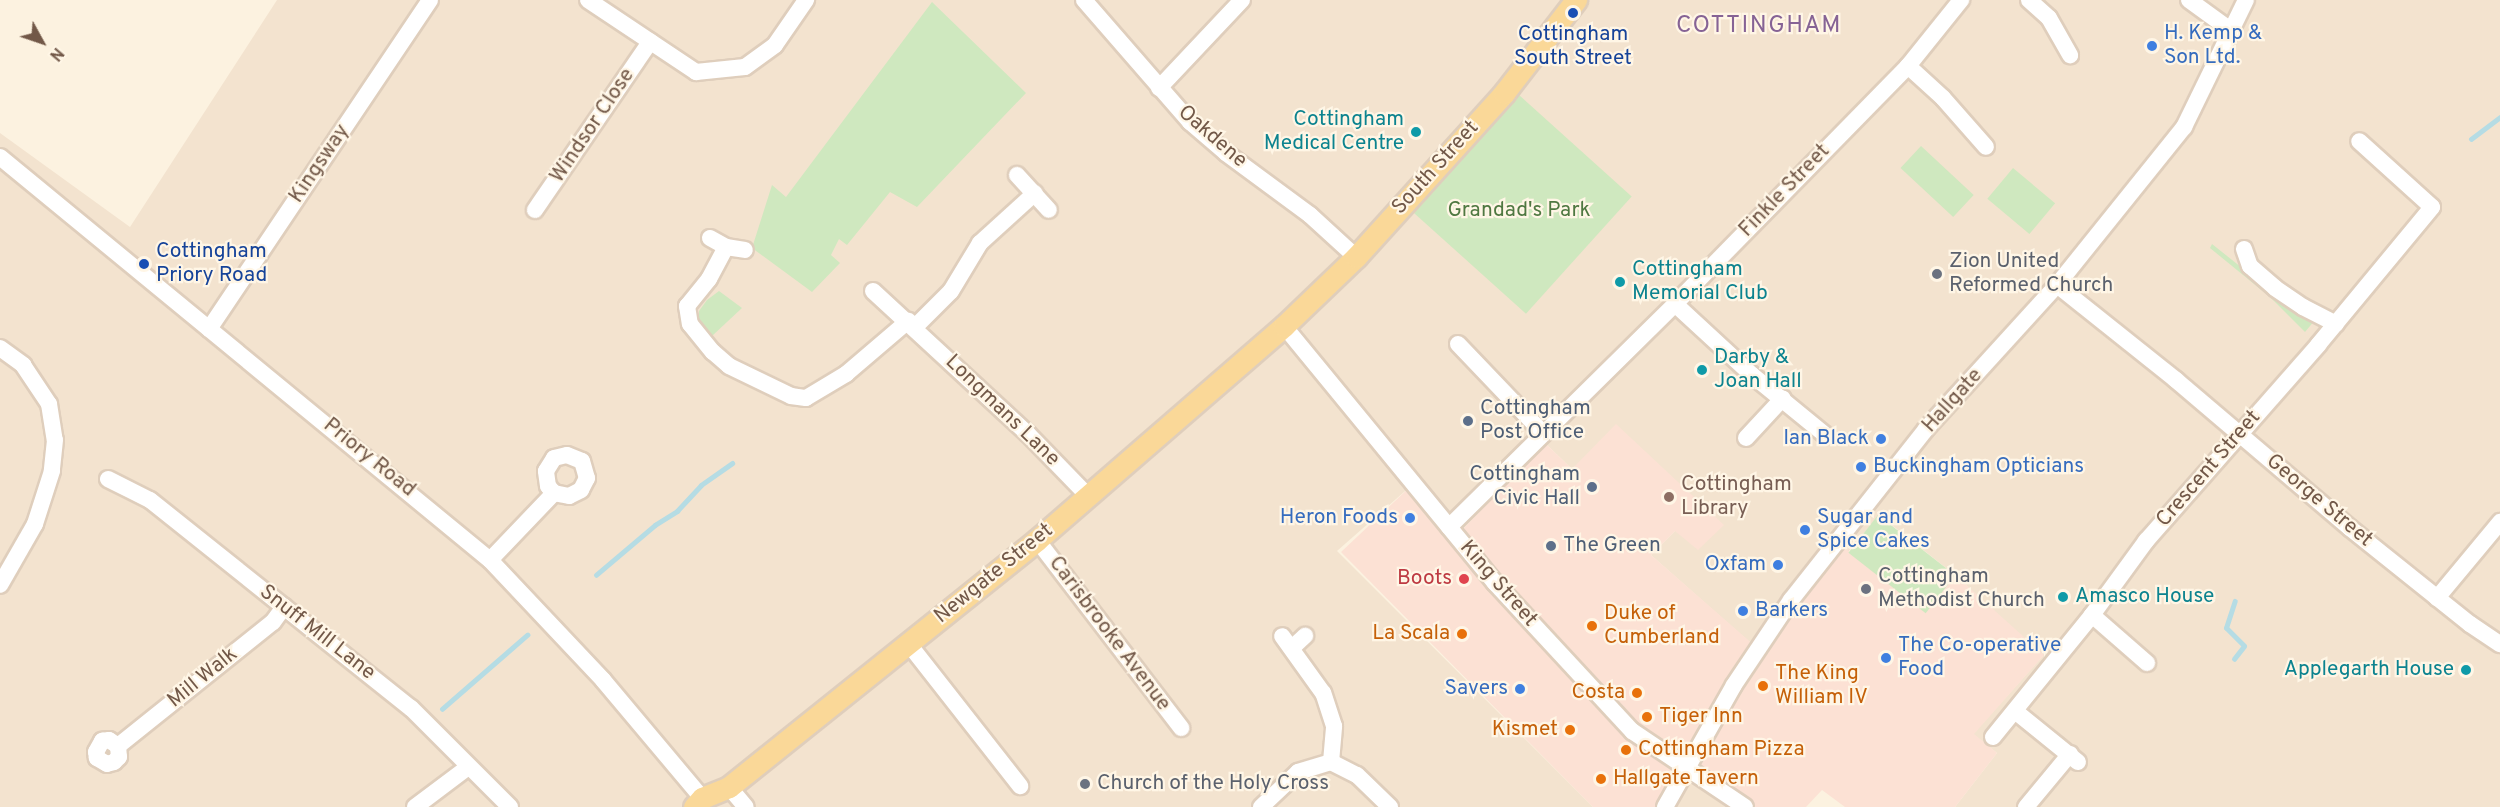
<!DOCTYPE html>
<style>
body{margin:0}
#map{position:relative;width:2500px;height:807px;overflow:hidden;background:#fcf2e0;font-family:Overpass,sans-serif}
div>[style]{position:absolute}
.residential>*{inset:0;background:#f3e3cf}
.commercial>*{inset:0;background:#fce1d4}
.green>*{inset:0;background:#cfe8bf;transform-origin:0 0}
.stream>*{height:4.5px;margin:-2.25px;padding:0 2.25px;transform-origin:2.25px;border-radius:2.25px;background:#b5dce4}
.roads{filter:drop-shadow(2px 0 #dfcebc) drop-shadow(-2px 0 #dfcebc) drop-shadow(0 2px #dfcebc) drop-shadow(0 -2px #dfcebc)}
.minor>*{height:16px;margin:-8px;padding:0 8px;transform-origin:8px;border-radius:8px;background:#fff}
.major>*{height:21px;margin:-10.5px;padding:0 10.5px;transform-origin:10.5px;border-radius:10.5px;background:#fad898}
.dots>*{width:16px;height:16px;translate:-50% -50%;box-sizing:border-box;border:3px solid #fff6e6;border-radius:50%}
span{translate:-50% -50%;white-space:nowrap;text-align:center;line-height:1.15;-webkit-text-stroke:4.5px #fff6e6;paint-order:stroke}
.shop-label{font-size:21px;color:#366cbe}
.left{translate:0 -50%;text-align:left}
.right{translate:-100% -50%;text-align:right}
.transit-label{font-size:21px;color:#164399}
.culture-label{font-size:21px;color:#0d838f}
.street-label{font-size:21px;color:#725848}
.park-label{font-size:21px;color:#4f7841}
.worship-label{font-size:21px;color:#5b616d}
.service-label{font-size:21px;color:#4e5e75}
.education-label{font-size:21px;color:#785e54}
.health-label{font-size:21px;color:#be3a42}
.food-label{font-size:21px;color:#c56008}
.quarter-label{font-size:24px;color:#866395;letter-spacing:1.5px}
.north{position:absolute;left:12px;top:12px;width:60px;height:60px;-webkit-text-stroke:4px #fff6e6;paint-order:stroke;rotate:130deg;font-size:16px;font-weight:700;line-height:24px;text-align:center;color:#725848}
.north::after{content:'';display:block;margin:auto;width:21px;height:27px;background:#725848;clip-path:polygon(50% 0,100% 100%,50% 72%,0 100%)}
</style>
<div id="map">
<div class="residential">
<div style="clip-path:polygon(277px 0,2500px 0,2500px 807px,1955px 807px,1997px 753px,1973px 734px,2043px 656px,1955px 575px,1879px 515px,1848px 552px,1835px 541px,1791px 586px,1755px 647px,1651px 555px,1675px 531px,1723px 525px,1572px 469px,1546px 444px,1457px 534px,1412px 485px,1337px 551px,1593px 807px,0 807px,0 133px,130px 227px)"></div>
<div style="clip-path:polygon(1683px 760px,1752px 807px,1655px 807px)"></div>
</div>
<div class="commercial">
<div style="clip-path:polygon(1616px 424px,1724px 525px,1698px 550px,1675px 531px,1651px 555px,1755px 646px,1791px 586px,1835px 541px,1925px 609px,1955px 575px,2044px 655px,1974px 734px,1997px 753px,1955px 807px,1845px 807px,1822px 790px,1806px 807px,1752px 807px,1683px 760px,1655px 807px,1593px 807px,1341px 552px,1412px 485px,1458px 534px,1546px 444px,1572px 469px)"></div>
</div>
<div class="green">
<div style="clip-path:polygon(932px 2px,1026px 93px,917px 207px,890px 192px,847px 245px,839px 239px,831px 255px,840px 263px,812px 292px,752px 248px,772px 185px,786px 197px)"></div>
<div style="left:1518px;top:94px;width:153px;height:158px;rotate:42deg"></div>
<div style="left:1921px;top:146px;width:72px;height:30px;rotate:43deg"></div>
<div style="left:2013px;top:168px;width:55px;height:40px;rotate:40deg"></div>
<div style="clip-path:polygon(2212px 244px,2271px 291px,2315px 320px,2305px 332px,2270px 297px,2210px 248px)"></div>
<div style="clip-path:polygon(719px 291px,742px 308px,712px 336px,699px 319px,699px 311px,707px 300px)"></div>
<div style="left:1878px;top:515px;width:98px;height:48px;rotate:38deg"></div>
</div>
<div class="stream">
<div style="left:2471px;top:139px;width:36px;rotate:-37deg"></div>
<div style="left:596px;top:575px;width:77px;rotate:-40.3deg"></div>
<div style="left:655px;top:525px;width:26px;rotate:-32deg"></div>
<div style="left:677px;top:511px;width:35px;rotate:-47deg"></div>
<div style="left:701px;top:485px;width:38px;rotate:-35deg"></div>
<div style="left:2234px;top:659px;width:16px;rotate:-52deg"></div>
<div style="left:2244px;top:646px;width:25px;rotate:-135deg"></div>
<div style="left:2226px;top:628px;width:28px;rotate:-72deg"></div>
<div style="left:442px;top:709px;width:113px;rotate:-41deg"></div>
</div>
<div class="roads">
<div class="minor">
<div style="left:588px;top:0;width:130px;rotate:33.7deg"></div>
<div style="left:696px;top:72px;width:49px;rotate:-5.8deg"></div>
<div style="left:745px;top:67px;width:37px;rotate:-36deg"></div>
<div style="left:775px;top:45px;width:55px;rotate:-55.4deg"></div>
<div style="left:1084px;top:0;width:162px;rotate:49deg"></div>
<div style="left:1190px;top:122px;width:48px;rotate:40.7deg"></div>
<div style="left:1226px;top:153px;width:104px;rotate:36.4deg"></div>
<div style="left:1310px;top:215px;width:62px;rotate:42.4deg"></div>
<div style="left:2029px;top:0;width:27px;rotate:42deg"></div>
<div style="left:2049px;top:18px;width:43px;rotate:60.4deg"></div>
<div style="left:2189px;top:0;width:54px;rotate:36deg"></div>
<div style="left:1908px;top:66px;width:47px;rotate:42.4deg"></div>
<div style="left:1943px;top:98px;width:65px;rotate:48.7deg"></div>
<div style="left:1159px;top:88px;width:121px;rotate:-46.7deg"></div>
<div style="left:0;top:157px;width:634px;rotate:39.44deg"></div>
<div style="left:490px;top:560px;width:165px;rotate:46.7deg"></div>
<div style="left:603px;top:680px;width:154px;rotate:50deg"></div>
<div style="left:1017px;top:175px;width:47px;rotate:47.6deg"></div>
<div style="left:535px;top:210px;width:204px;rotate:-55.6deg"></div>
<div style="left:710px;top:238px;width:18px;rotate:29deg"></div>
<div style="left:726px;top:247px;width:19px;rotate:9deg"></div>
<div style="left:726px;top:247px;width:36px;rotate:118deg"></div>
<div style="left:709px;top:279px;width:35px;rotate:129deg"></div>
<div style="left:687px;top:306px;width:18px;rotate:81deg"></div>
<div style="left:690px;top:324px;width:36px;rotate:51deg"></div>
<div style="left:713px;top:352px;width:21px;rotate:41deg"></div>
<div style="left:729px;top:366px;width:69px;rotate:25.8deg"></div>
<div style="left:791px;top:396px;width:15px;rotate:8deg"></div>
<div style="left:806px;top:398px;width:47px;rotate:-31deg"></div>
<div style="left:846px;top:374px;width:82px;rotate:-40.5deg"></div>
<div style="left:2244px;top:249px;width:18px;rotate:71deg"></div>
<div style="left:2250px;top:266px;width:33px;rotate:41deg"></div>
<div style="left:2275px;top:288px;width:34px;rotate:34deg"></div>
<div style="left:2303px;top:307px;width:37px;rotate:27deg"></div>
<div style="left:2057px;top:285px;width:152px;rotate:38.6deg"></div>
<div style="left:2176px;top:380px;width:228px;rotate:40.4deg"></div>
<div style="left:2350px;top:528px;width:154px;rotate:38.7deg"></div>
<div style="left:2470px;top:624px;width:36px;rotate:34deg"></div>
<div style="left:873px;top:291px;width:211px;rotate:42.7deg"></div>
<div style="left:1028px;top:434px;width:86px;rotate:45.9deg"></div>
<div style="left:1675px;top:304px;width:105px;rotate:42.7deg"></div>
<div style="left:1752px;top:375px;width:93px;rotate:39.3deg"></div>
<div style="left:1284px;top:326px;width:333px;rotate:50.6deg"></div>
<div style="left:1495px;top:583px;width:202px;rotate:47.2deg"></div>
<div style="left:1632px;top:731px;width:136px;rotate:33.9deg"></div>
<div style="left:914px;top:328px;width:52px;rotate:-45deg"></div>
<div style="left:951px;top:291px;width:56px;rotate:-58.9deg"></div>
<div style="left:980px;top:243px;width:74px;rotate:-42.3deg"></div>
<div style="left:209px;top:329px;width:396px;rotate:-56.1deg"></div>
<div style="left:1458px;top:344px;width:123px;rotate:46.3deg"></div>
<div style="left:0;top:348px;width:29px;rotate:36deg"></div>
<div style="left:23px;top:365px;width:47px;rotate:56.3deg"></div>
<div style="left:49px;top:404px;width:36px;rotate:81deg"></div>
<div style="left:55px;top:440px;width:31px;rotate:96deg"></div>
<div style="left:52px;top:471px;width:56px;rotate:107.8deg"></div>
<div style="left:35px;top:524px;width:70px;rotate:119.8deg"></div>
<div style="left:1746px;top:438px;width:54px;rotate:-47.2deg"></div>
<div style="left:108px;top:479px;width:47px;rotate:26.6deg"></div>
<div style="left:150px;top:500px;width:334px;rotate:38.6deg"></div>
<div style="left:411px;top:708px;width:140px;rotate:45deg"></div>
<div style="left:1449px;top:527px;width:317px;rotate:-44.6deg"></div>
<div style="left:1675px;top:304px;width:333px;rotate:-45.6deg"></div>
<div style="left:1908px;top:66px;width:85px;rotate:-51.2deg"></div>
<div style="left:1037px;top:540px;width:237px;rotate:52.5deg"></div>
<div style="left:490px;top:560px;width:93px;rotate:-46.3deg"></div>
<div style="left:554px;top:493px;width:9px;rotate:-131deg"></div>
<div style="left:548px;top:486px;width:15px;rotate:-98deg"></div>
<div style="left:546px;top:471px;width:15px;rotate:-58deg"></div>
<div style="left:554px;top:458px;width:13px;rotate:-13deg"></div>
<div style="left:567px;top:455px;width:16px;rotate:22deg"></div>
<div style="left:582px;top:461px;width:18px;rotate:74deg"></div>
<div style="left:587px;top:478px;width:13px;rotate:117deg"></div>
<div style="left:581px;top:490px;width:13px;rotate:153deg"></div>
<div style="left:569px;top:496px;width:15px;rotate:-169deg"></div>
<div style="left:2437px;top:598px;width:99px;rotate:-50.3deg"></div>
<div style="left:2092px;top:615px;width:73px;rotate:41.1deg"></div>
<div style="left:908px;top:643px;width:182px;rotate:51.9deg"></div>
<div style="left:1292px;top:648px;width:18px;rotate:-43deg"></div>
<div style="left:2015px;top:711px;width:81px;rotate:39deg"></div>
<div style="left:1993px;top:737px;width:157px;rotate:-50.9deg"></div>
<div style="left:2092px;top:615px;width:92px;rotate:-53.9deg"></div>
<div style="left:2146px;top:541px;width:261px;rotate:-48.7deg"></div>
<div style="left:2318px;top:345px;width:179px;rotate:-50.4deg"></div>
<div style="left:2432px;top:207px;width:98px;rotate:-137.9deg"></div>
<div style="left:118px;top:746px;width:11px;rotate:85deg"></div>
<div style="left:119px;top:757px;width:7px;rotate:135deg"></div>
<div style="left:114px;top:762px;width:7px;rotate:164deg"></div>
<div style="left:107px;top:764px;width:12px;rotate:-149deg"></div>
<div style="left:97px;top:758px;width:6px;rotate:-99deg"></div>
<div style="left:96px;top:752px;width:13px;rotate:-61deg"></div>
<div style="left:102px;top:741px;width:7px;rotate:-8deg"></div>
<div style="left:109px;top:740px;width:11px;rotate:34deg"></div>
<div style="left:118px;top:746px;width:198px;rotate:-38.7deg"></div>
<div style="left:273px;top:622px;width:19px;rotate:-54deg"></div>
<div style="left:1331px;top:762px;width:29px;rotate:27deg"></div>
<div style="left:1357px;top:775px;width:46px;rotate:44.1deg"></div>
<div style="left:729px;top:787px;width:26px;rotate:50deg"></div>
<div style="left:415px;top:807px;width:66px;rotate:-37deg"></div>
<div style="left:1261px;top:807px;width:51px;rotate:-43.4deg"></div>
<div style="left:1298px;top:772px;width:34px;rotate:-17deg"></div>
<div style="left:1331px;top:762px;width:36px;rotate:-85deg"></div>
<div style="left:1334px;top:726px;width:35px;rotate:-108deg"></div>
<div style="left:1323px;top:693px;width:70px;rotate:-125.7deg"></div>
<div style="left:1665px;top:807px;width:140px;rotate:-60.5deg"></div>
<div style="left:1734px;top:685px;width:102px;rotate:-56.2deg"></div>
<div style="left:1791px;top:600px;width:218px;rotate:-51.7deg"></div>
<div style="left:1926px;top:429px;width:195px;rotate:-47.7deg"></div>
<div style="left:2057px;top:285px;width:203px;rotate:-51.2deg"></div>
<div style="left:2184px;top:127px;width:141px;rotate:-64deg"></div>
<div style="left:2026px;top:807px;width:69px;rotate:-50.3deg"></div>
</div>
<div class="major">
<div style="left:694px;top:807px;width:12px;rotate:-48deg"></div>
<div style="left:702px;top:798px;width:29px;rotate:-22deg"></div>
<div style="left:729px;top:787px;width:395px;rotate:-38.7deg"></div>
<div style="left:1037px;top:540px;width:327px;rotate:-40.9deg"></div>
<div style="left:1284px;top:326px;width:100px;rotate:-43.8deg"></div>
<div style="left:1356px;top:257px;width:221px;rotate:-47.9deg"></div>
<div style="left:1504px;top:93px;width:118px;rotate:-52.3deg"></div>
</div>
</div>
<div class="dots">
<div style="left:1573px;top:13px;background:#1a4fb4"></div>
<div style="left:2152px;top:46px;background:#3f7fe0"></div>
<div style="left:1416px;top:132px;background:#0f9aa8"></div>
<div style="left:144px;top:264px;background:#1a4fb4"></div>
<div style="left:1937px;top:274px;background:#6b7280"></div>
<div style="left:1620px;top:282px;background:#0f9aa8"></div>
<div style="left:1702px;top:370px;background:#0f9aa8"></div>
<div style="left:1468px;top:421px;background:#5c6f8a"></div>
<div style="left:1881px;top:439px;background:#3f7fe0"></div>
<div style="left:1861px;top:467px;background:#3f7fe0"></div>
<div style="left:1592px;top:487px;background:#5c6f8a"></div>
<div style="left:1669px;top:497px;background:#8d6e63"></div>
<div style="left:1410px;top:518px;background:#3f7fe0"></div>
<div style="left:1805px;top:530px;background:#3f7fe0"></div>
<div style="left:1551px;top:546px;background:#5c6f8a"></div>
<div style="left:1778px;top:565px;background:#3f7fe0"></div>
<div style="left:1464px;top:579px;background:#e0444e"></div>
<div style="left:1866px;top:589px;background:#6b7280"></div>
<div style="left:2063px;top:597px;background:#0f9aa8"></div>
<div style="left:1743px;top:611px;background:#3f7fe0"></div>
<div style="left:1592px;top:626px;background:#e8710a"></div>
<div style="left:1462px;top:634px;background:#e8710a"></div>
<div style="left:1886px;top:658px;background:#3f7fe0"></div>
<div style="left:2466px;top:670px;background:#0f9aa8"></div>
<div style="left:1763px;top:686px;background:#e8710a"></div>
<div style="left:1520px;top:689px;background:#3f7fe0"></div>
<div style="left:1637px;top:693px;background:#e8710a"></div>
<div style="left:1647px;top:717px;background:#e8710a"></div>
<div style="left:1570px;top:730px;background:#e8710a"></div>
<div style="left:1626px;top:750px;background:#e8710a"></div>
<div style="left:1601px;top:779px;background:#e8710a"></div>
<div style="left:1085px;top:784px;background:#6b7280"></div>
</div>
<div class="shop-label">
<span class="left" style="left:2164px;top:46px">H. Kemp &amp;<br>Son Ltd.</span>
<span class="right" style="left:1869px;top:439px">Ian Black</span>
<span class="left" style="left:1873px;top:467px">Buckingham Opticians</span>
<span class="right" style="left:1398px;top:518px">Heron Foods</span>
<span class="left" style="left:1817px;top:530px">Sugar and<br>Spice Cakes</span>
<span class="right" style="left:1766px;top:565px">Oxfam</span>
<span class="left" style="left:1755px;top:611px">Barkers</span>
<span class="left" style="left:1898px;top:658px">The Co-operative<br>Food</span>
<span class="right" style="left:1508px;top:689px">Savers</span>
</div>
<div class="transit-label">
<span style="left:1573px;top:47px">Cottingham<br>South Street</span>
<span class="left" style="left:156px;top:264px">Cottingham<br>Priory Road</span>
</div>
<div class="culture-label">
<span class="right" style="left:1404px;top:132px">Cottingham<br>Medical Centre</span>
<span class="left" style="left:1632px;top:282px">Cottingham<br>Memorial Club</span>
<span class="left" style="left:1714px;top:370px">Darby &amp;<br>Joan Hall</span>
<span class="left" style="left:2075px;top:597px">Amasco House</span>
<span class="right" style="left:2454px;top:670px">Applegarth House</span>
</div>
<div class="street-label">
<span style="left:593px;top:126px;rotate:-56deg">Windsor Close</span>
<span style="left:1212px;top:137px;rotate:41deg">Oakdene</span>
<span style="left:320px;top:164px;rotate:-56deg">Kingsway</span>
<span style="left:1436px;top:168px;rotate:-48deg">South Street</span>
<span style="left:1785px;top:191px;rotate:-46deg">Finkle Street</span>
<span style="left:1953px;top:401px;rotate:-48deg">Hallgate</span>
<span style="left:1002px;top:411px;rotate:44deg">Longmans Lane</span>
<span style="left:369px;top:458px;rotate:39deg">Priory Road</span>
<span style="left:2209px;top:469px;rotate:-49deg">Crescent Street</span>
<span style="left:2319px;top:501px;rotate:40deg">George Street</span>
<span style="left:994px;top:574px;rotate:-39deg">Newgate Street</span>
<span style="left:1498px;top:584px;rotate:49deg">King Street</span>
<span style="left:317px;top:633px;rotate:38deg">Snuff Mill Lane</span>
<span style="left:1109px;top:634px;rotate:53deg">Carisbrooke Avenue</span>
<span style="left:203px;top:678px;rotate:-39deg">Mill Walk</span>
</div>
<div class="park-label">
<span style="left:1519px;top:211px">Grandad's Park</span>
</div>
<div class="worship-label">
<span class="left" style="left:1949px;top:274px">Zion United<br>Reformed Church</span>
<span class="left" style="left:1878px;top:589px">Cottingham<br>Methodist Church</span>
<span class="left" style="left:1097px;top:784px">Church of the Holy Cross</span>
</div>
<div class="service-label">
<span class="left" style="left:1480px;top:421px">Cottingham<br>Post Office</span>
<span class="right" style="left:1580px;top:487px">Cottingham<br>Civic Hall</span>
<span class="left" style="left:1563px;top:546px">The Green</span>
</div>
<div class="education-label">
<span class="left" style="left:1681px;top:497px">Cottingham<br>Library</span>
</div>
<div class="health-label">
<span class="right" style="left:1452px;top:579px">Boots</span>
</div>
<div class="food-label">
<span class="left" style="left:1604px;top:626px">Duke of<br>Cumberland</span>
<span class="right" style="left:1450px;top:634px">La Scala</span>
<span class="left" style="left:1775px;top:686px">The King<br>William IV</span>
<span class="right" style="left:1625px;top:693px">Costa</span>
<span class="left" style="left:1659px;top:717px">Tiger Inn</span>
<span class="right" style="left:1558px;top:730px">Kismet</span>
<span class="left" style="left:1638px;top:750px">Cottingham Pizza</span>
<span class="left" style="left:1613px;top:779px">Hallgate Tavern</span>
</div>
<div class="quarter-label">
<span style="left:1759px;top:27px">COTTINGHAM</span>
</div>
<div class="north">N</div>
</div>
